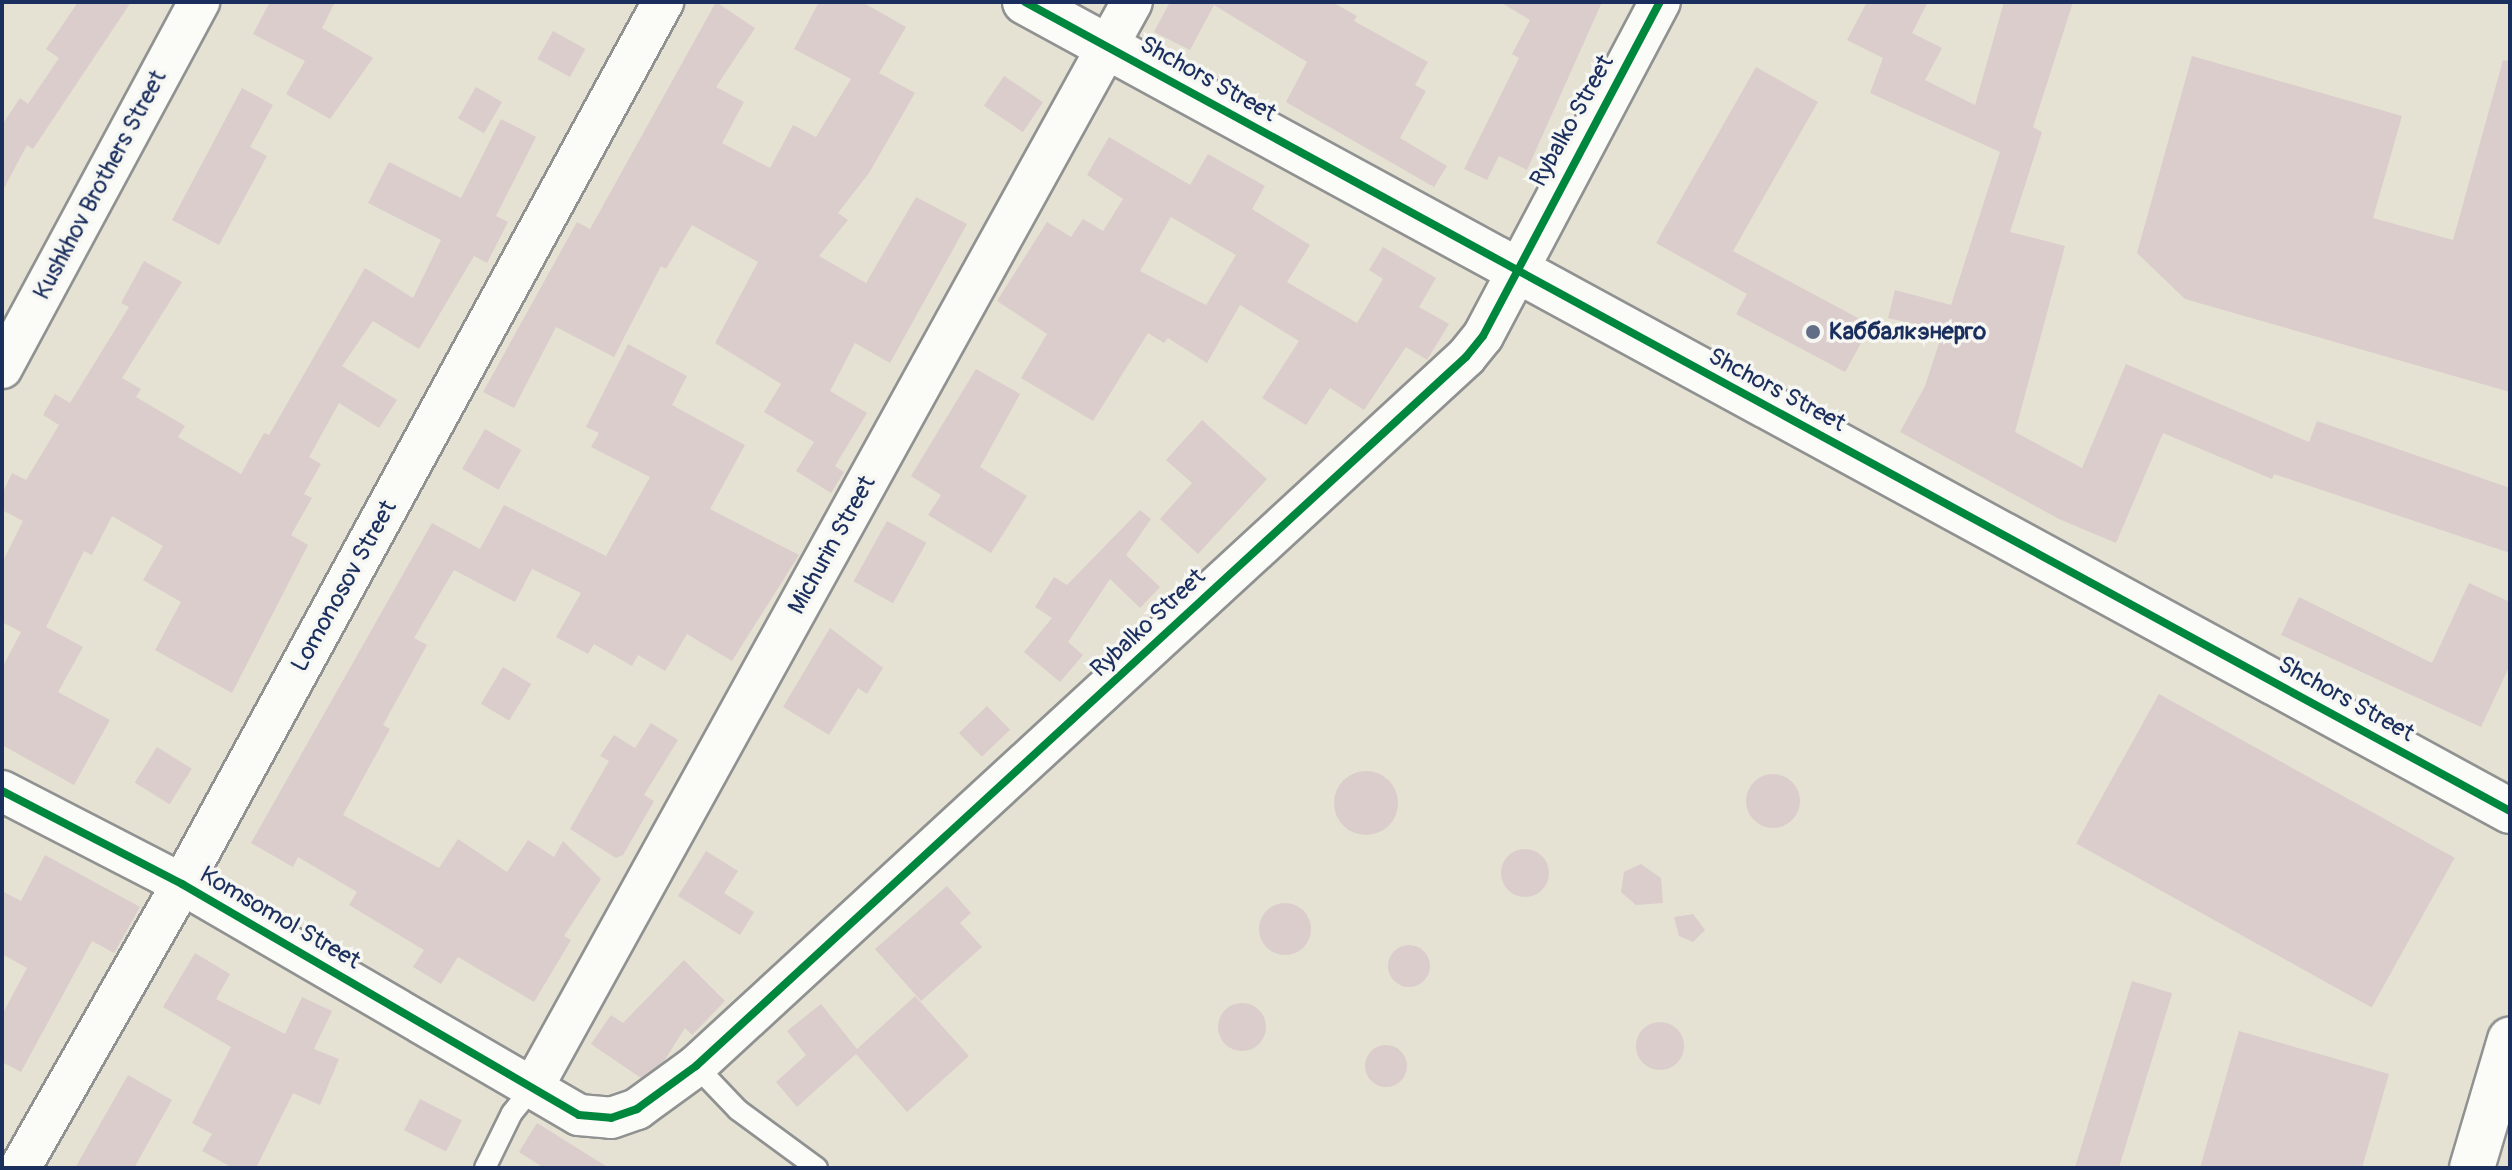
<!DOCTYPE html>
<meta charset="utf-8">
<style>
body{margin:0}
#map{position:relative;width:2512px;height:1170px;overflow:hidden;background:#e5e2d3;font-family:Pangolin,sans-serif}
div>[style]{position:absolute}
.building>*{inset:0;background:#dbcdcb;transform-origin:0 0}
.round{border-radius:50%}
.roads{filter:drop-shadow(2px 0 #909292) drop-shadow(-2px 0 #909292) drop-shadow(0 2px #909292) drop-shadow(0 -2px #909292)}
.lane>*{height:20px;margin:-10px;padding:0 10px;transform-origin:10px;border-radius:10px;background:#fbfbf8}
.street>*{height:40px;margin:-20px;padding:0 20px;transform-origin:20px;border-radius:20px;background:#fbfbf8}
.secondary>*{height:44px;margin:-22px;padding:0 22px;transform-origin:22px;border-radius:22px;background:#fbfbf8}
.cycleway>*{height:8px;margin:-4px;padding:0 4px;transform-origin:4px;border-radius:4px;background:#00873e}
.dots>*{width:22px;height:22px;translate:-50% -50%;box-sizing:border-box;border:4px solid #f6f6f2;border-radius:50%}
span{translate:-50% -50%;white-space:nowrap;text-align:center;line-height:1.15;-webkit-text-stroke:7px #f6f6f2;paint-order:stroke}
.street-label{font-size:24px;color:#1b2f5e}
.poi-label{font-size:24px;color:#1b2f5e;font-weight:700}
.left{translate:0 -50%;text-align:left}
.frame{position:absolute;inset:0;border:4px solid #1b2f5e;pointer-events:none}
</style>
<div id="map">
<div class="building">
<div style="clip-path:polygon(78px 2px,131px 2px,33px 149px,27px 145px,2px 192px,2px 125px,20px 98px,28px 104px,59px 58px,46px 49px)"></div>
<div style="clip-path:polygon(270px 2px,335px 2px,322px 28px,373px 58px,330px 119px,286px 94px,305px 61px,253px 34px)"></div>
<div style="clip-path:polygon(716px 2px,755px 28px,716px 87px,744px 102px,722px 143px,770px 168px,793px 125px,816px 137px,851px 79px,794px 49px,819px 2px,862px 2px,906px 27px,879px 73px,915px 93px,869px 173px,838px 213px,848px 220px,819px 256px,866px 283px,916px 197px,967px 224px,890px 363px,855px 343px,830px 391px,867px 413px,835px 466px,844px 472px,831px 493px,796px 471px,814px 442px,764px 412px,781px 384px,715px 343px,758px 262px,692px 225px,666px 269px,661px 266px,614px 357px,556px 327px,514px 408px,483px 392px,577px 222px,590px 229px)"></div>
<div style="clip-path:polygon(1170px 2px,1332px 2px,1357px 16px,1354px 21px,1428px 62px,1415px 85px,1426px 91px,1400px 138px,1447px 166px,1434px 187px,1286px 102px,1307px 62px,1214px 5px,1190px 50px,1154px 32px)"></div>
<div style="clip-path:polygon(1500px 2px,1602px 2px,1527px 170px,1499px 156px,1487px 180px,1464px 169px,1519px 58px,1512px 54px,1530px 20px)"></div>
<div style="clip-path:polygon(1867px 2px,1928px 2px,1912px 33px,1942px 48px,1925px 80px,1975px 105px,2004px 2px,2073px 2px,2033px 127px,2042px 132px,2010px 232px,2065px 246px,2015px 432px,2082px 468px,2126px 364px,2309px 442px,2317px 421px,2510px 488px,2510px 553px,2274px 474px,2272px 479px,2163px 433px,2116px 543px,2059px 519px,1900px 432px,1925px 386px,1943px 331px,1888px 318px,1895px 290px,1951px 305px,2000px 152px,1870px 93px,1883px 58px,1847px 40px)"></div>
<div style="left:553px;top:31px;width:37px;height:32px;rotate:29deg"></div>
<div style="clip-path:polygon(2192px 56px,2402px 116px,2373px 218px,2453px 240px,2503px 60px,2510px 61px,2510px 392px,2185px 299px,2137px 253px)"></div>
<div style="clip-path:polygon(1756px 67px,1818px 102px,1733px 251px,1871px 325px,1845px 372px,1736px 314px,1747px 294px,1656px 243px)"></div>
<div style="left:1004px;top:76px;width:47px;height:36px;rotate:34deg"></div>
<div style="left:476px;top:87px;width:30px;height:36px;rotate:30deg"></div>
<div style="clip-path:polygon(242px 88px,273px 105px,250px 147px,267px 156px,219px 245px,172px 220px)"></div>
<div style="clip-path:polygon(501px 119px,536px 137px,496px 216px,508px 222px,487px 263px,474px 256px,419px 349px,373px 321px,342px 366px,397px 400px,379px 428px,339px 403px,309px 457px,321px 464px,304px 494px,312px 498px,291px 535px,308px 545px,232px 693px,155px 650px,181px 602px,143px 580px,163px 546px,112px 516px,92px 555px,84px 551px,46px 627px,83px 647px,58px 692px,110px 720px,74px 785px,2px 745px,2px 668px,21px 632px,2px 622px,2px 563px,23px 521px,2px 510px,2px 494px,12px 473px,26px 480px,59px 425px,43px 415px,55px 394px,70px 403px,129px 307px,121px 303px,144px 261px,182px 282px,122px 378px,141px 389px,136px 397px,185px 426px,178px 437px,241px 474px,264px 433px,269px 435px,365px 268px,413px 298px,441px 240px,368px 203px,389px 162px,461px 198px)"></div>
<div style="clip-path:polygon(evenodd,1109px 137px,1190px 185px,1208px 154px,1265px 186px,1252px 209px,1310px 245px,1287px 282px,1357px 323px,1383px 279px,1369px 270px,1383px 247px,1436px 278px,1419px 307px,1449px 324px,1427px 360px,1406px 347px,1364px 410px,1330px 388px,1306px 425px,1262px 398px,1299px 341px,1240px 305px,1207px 363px,1168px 338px,1164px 343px,1148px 333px,1093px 421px,1021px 378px,1047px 334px,997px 301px,1047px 222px,1071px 237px,1083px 219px,1103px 231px,1123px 199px,1087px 175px,1109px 137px,1171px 217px,1236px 255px,1206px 305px,1140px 271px,1171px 217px)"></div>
<div style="clip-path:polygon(628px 344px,687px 376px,672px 405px,745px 445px,710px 509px,799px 555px,732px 661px,687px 634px,665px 671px,638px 655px,632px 666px,594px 644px,588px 654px,556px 637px,581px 593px,532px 569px,515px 602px,454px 570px,414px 638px,427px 645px,383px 725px,390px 729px,343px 815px,439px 868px,458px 839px,507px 872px,528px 840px,554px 857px,563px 841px,601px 879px,564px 936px,571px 940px,534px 1002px,458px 957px,441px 984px,413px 967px,424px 950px,349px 905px,357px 892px,298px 857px,293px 867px,251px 843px,432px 523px,480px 549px,504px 505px,606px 556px,650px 477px,591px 447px,599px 433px,586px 427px)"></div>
<div style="clip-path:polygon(976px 369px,1020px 394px,980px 467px,1027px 496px,991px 553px,928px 515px,941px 495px,911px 476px)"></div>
<div style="clip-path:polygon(1202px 420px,1267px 479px,1198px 554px,1160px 519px,1192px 483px,1166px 460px)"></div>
<div style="left:485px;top:429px;width:42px;height:46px;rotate:30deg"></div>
<div style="clip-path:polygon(1140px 510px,1151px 519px,1126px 555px,1160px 587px,1140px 608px,1110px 579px,1068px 642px,1083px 655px,1060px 682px,1024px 652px,1052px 618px,1035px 607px,1054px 577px,1067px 585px)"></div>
<div style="left:887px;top:521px;width:45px;height:69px;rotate:29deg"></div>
<div style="clip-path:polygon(2469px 583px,2510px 602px,2510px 665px,2481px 727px,2281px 635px,2299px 597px,2432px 663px)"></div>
<div style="clip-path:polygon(830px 628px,883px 668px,867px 694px,858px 688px,829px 735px,783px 707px)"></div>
<div style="left:503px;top:667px;width:33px;height:43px;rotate:31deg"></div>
<div style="left:2159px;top:694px;width:338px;height:171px;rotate:29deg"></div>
<div style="left:987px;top:706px;width:33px;height:39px;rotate:46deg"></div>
<div style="clip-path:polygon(651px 723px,678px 740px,644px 795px,654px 801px,623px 855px,616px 858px,570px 829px,609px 761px,600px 756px,614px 735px,635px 748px)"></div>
<div style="left:157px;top:747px;width:41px;height:42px;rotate:32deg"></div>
<div class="round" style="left:1334px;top:771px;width:64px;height:64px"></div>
<div class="round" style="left:1746px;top:774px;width:54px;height:54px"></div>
<div class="round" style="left:1501px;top:849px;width:48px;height:48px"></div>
<div style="clip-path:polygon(706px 851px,738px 871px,724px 893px,754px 912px,740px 935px,678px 896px)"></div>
<div style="clip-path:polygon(45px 855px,140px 907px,114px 953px,92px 941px,21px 1072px,2px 1062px,2px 1015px,27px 968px,2px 954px,2px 891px,21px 901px)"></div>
<div style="clip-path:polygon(1641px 864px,1661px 878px,1663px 903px,1636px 905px,1621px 892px,1624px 872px)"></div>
<div style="clip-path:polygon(947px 886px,971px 913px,960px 923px,982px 947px,921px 1001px,875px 949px)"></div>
<div class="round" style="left:1259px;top:903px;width:52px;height:52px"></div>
<div style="clip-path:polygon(1693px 914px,1705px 930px,1693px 942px,1679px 936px,1674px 917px)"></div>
<div class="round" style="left:1388px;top:945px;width:42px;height:42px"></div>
<div style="clip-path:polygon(195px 953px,230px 974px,216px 999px,285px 1034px,302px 997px,332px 1011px,314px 1049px,339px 1059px,320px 1105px,293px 1093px,256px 1168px,233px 1168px,202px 1151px,212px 1134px,192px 1123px,231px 1047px,163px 1007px)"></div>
<div style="clip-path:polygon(684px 960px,725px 1001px,692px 1035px,685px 1028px,664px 1061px,641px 1078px,591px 1044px,611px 1015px,623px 1023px)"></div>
<div style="left:2132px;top:981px;width:42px;height:194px;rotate:17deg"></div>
<div style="clip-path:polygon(915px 996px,969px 1056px,907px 1112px,856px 1054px,797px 1107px,776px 1082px,806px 1055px,787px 1031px,821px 1004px,857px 1049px)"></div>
<div class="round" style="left:1218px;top:1003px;width:48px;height:48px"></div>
<div class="round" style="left:1636px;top:1022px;width:48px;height:48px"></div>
<div style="clip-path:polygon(2239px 1031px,2389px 1074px,2362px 1168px,2200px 1168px)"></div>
<div class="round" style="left:1365px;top:1045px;width:42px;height:42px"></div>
<div style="clip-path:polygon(128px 1075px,172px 1100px,134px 1168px,75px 1168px)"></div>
<div style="left:420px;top:1099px;width:47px;height:35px;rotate:27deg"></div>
<div style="clip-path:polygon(537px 1123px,609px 1168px,544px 1168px,519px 1152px)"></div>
</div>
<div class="roads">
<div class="lane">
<div style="left:696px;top:1066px;width:61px;rotate:46.3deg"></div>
<div style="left:738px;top:1110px;width:98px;rotate:36.3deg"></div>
<div style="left:485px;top:1168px;width:61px;rotate:-63.9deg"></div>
<div style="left:512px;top:1113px;width:33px;rotate:-51deg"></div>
</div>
<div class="street">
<div style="left:2px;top:368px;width:416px;rotate:-61.7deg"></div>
<div style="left:2px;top:791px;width:203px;rotate:27.3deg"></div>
<div style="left:182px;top:884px;width:459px;rotate:30.2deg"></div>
<div style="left:579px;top:1115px;width:32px;rotate:5deg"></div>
<div style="left:611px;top:1118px;width:28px;rotate:-19deg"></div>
<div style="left:637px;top:1109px;width:73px;rotate:-36.1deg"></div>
<div style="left:696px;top:1066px;width:1047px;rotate:-42.64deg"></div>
<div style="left:1466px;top:357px;width:27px;rotate:-51deg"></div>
<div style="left:1483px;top:336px;width:378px;rotate:-62.1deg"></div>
<div style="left:533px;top:1087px;width:1239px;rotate:-61.1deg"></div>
<div style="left:20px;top:1168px;width:327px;rotate:-60.3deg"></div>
<div style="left:182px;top:884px;width:1005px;rotate:-61.39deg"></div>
</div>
<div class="secondary">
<div style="left:1025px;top:2px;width:1691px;rotate:28.58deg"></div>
<div style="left:2472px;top:1168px;width:134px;rotate:-73.5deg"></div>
</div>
</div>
<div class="cycleway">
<div style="left:1025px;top:2px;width:1691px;rotate:28.58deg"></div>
<div style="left:2px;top:791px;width:203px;rotate:27.3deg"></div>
<div style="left:182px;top:884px;width:459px;rotate:30.2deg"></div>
<div style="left:579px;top:1115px;width:32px;rotate:5deg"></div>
<div style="left:611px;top:1118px;width:28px;rotate:-19deg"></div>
<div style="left:637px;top:1109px;width:73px;rotate:-36.1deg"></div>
<div style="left:696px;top:1066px;width:1047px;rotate:-42.64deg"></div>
<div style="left:1466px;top:357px;width:27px;rotate:-51deg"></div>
<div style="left:1483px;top:336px;width:378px;rotate:-62.1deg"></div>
</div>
<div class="dots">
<div style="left:1813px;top:332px;background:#626e87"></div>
</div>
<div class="street-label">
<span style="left:1208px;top:79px;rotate:29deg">Shchors Street</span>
<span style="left:1572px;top:121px;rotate:-61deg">Rybalko Street</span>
<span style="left:100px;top:185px;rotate:-62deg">Kushkhov Brothers Street</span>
<span style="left:1777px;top:390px;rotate:28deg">Shchors Street</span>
<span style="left:832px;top:545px;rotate:-61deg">Michurin Street</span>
<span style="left:344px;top:586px;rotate:-61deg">Lomonosov Street</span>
<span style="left:1148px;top:623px;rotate:-43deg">Rybalko Street</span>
<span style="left:2346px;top:699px;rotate:29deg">Shchors Street</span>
<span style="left:280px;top:918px;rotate:30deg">Komsomol Street</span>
</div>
<div class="poi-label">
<span class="left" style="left:1829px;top:332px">Каббалкэнерго</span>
</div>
<div class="frame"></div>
</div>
